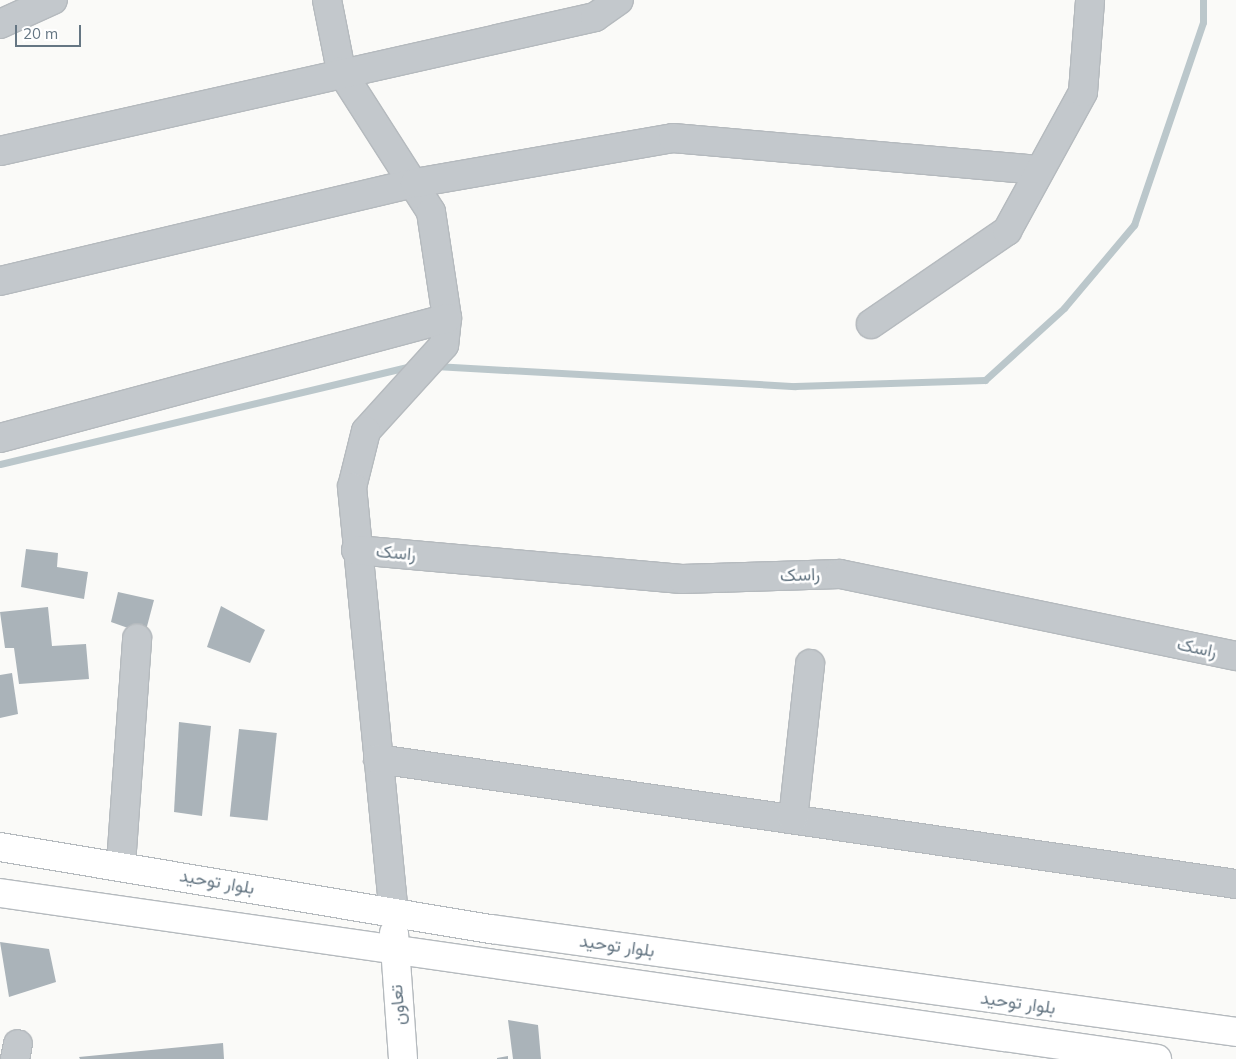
<!DOCTYPE html>
<meta charset="utf-8">
<style>
body{margin:0}
#map{position:relative;width:1236px;height:1059px;overflow:hidden;background:#fafaf8;font-family:Mulish,Vazirmatn,sans-serif}
div>[style]{position:absolute}
.stream>*{height:7px;margin:-3.5px;padding:0 3.5px;transform-origin:3.5px;border-radius:3.5px;background:#bbc7cb}
.building>*{inset:0;background:#aab3b9;transform-origin:0 0}
.roads{filter:drop-shadow(1px 0 #b5babe) drop-shadow(-1px 0 #b5babe) drop-shadow(0 1px #b5babe) drop-shadow(0 -1px #b5babe)}
.minor>*{height:28px;margin:-14px;padding:0 14px;transform-origin:14px;border-radius:14px;background:#c3c8cc}
.major>*{height:28px;margin:-14px;padding:0 14px;transform-origin:14px;border-radius:14px;background:#fff}
span{translate:-50% -50%;white-space:nowrap;text-align:center;line-height:1.15;-webkit-text-stroke:5px #fff;paint-order:stroke}
.street-label{font-size:18px;color:#657683}
.scale{position:absolute;left:15px;top:25px;width:66px;height:22px;box-sizing:border-box;border:2px solid #657683;border-top:0;padding-left:6px;font-size:15px;line-height:18px;white-space:nowrap;color:#657683;-webkit-text-stroke:4px #fff;paint-order:stroke}
</style>
<div id="map">
<div class="stream">
<div style="left:435px;top:366px;width:361px;rotate:3.2deg"></div>
<div style="left:795px;top:386px;width:190px;rotate:-1.8deg"></div>
<div style="left:985px;top:380px;width:107px;rotate:-42.3deg"></div>
<div style="left:1064px;top:308px;width:109px;rotate:-49.9deg"></div>
<div style="left:1134px;top:225px;width:214px;rotate:-71.2deg"></div>
<div style="left:1203px;top:22px;width:22px;rotate:-90deg"></div>
<div style="left:0;top:464px;width:423px;rotate:-13.4deg"></div>
</div>
<div class="building">
<div style="clip-path:polygon(26px 549px,58px 553px,57px 567px,88px 572px,84px 599px,21px 587px)"></div>
<div style="clip-path:polygon(118px 592px,154px 600px,145px 634px,111px 622px)"></div>
<div style="clip-path:polygon(221px 606px,265px 630px,250px 663px,207px 647px)"></div>
<div style="clip-path:polygon(48px 607px,52px 646px,86px 644px,89px 679px,19px 684px,14px 648px,5px 648px,0 612px)"></div>
<div style="clip-path:polygon(12px 673px,18px 714px,0 718px,0 675px)"></div>
<div style="clip-path:polygon(179px 722px,211px 726px,202px 816px,174px 812px)"></div>
<div style="left:239px;top:729px;width:38px;height:88px;rotate:6deg"></div>
<div style="clip-path:polygon(0 942px,49px 949px,56px 982px,9px 997px)"></div>
<div style="clip-path:polygon(508px 1020px,538px 1025px,541px 1059px,513px 1059px)"></div>
<div style="clip-path:polygon(223px 1043px,224px 1059px,80px 1059px,79px 1057px)"></div>
<div style="clip-path:polygon(508px 1056px,508px 1059px,497px 1059px,497px 1058px)"></div>
</div>
<div class="roads">
<div class="minor">
<div style="left:327px;top:0;width:72px;rotate:78.8deg"></div>
<div style="left:341px;top:71px;width:167px;rotate:57.4deg"></div>
<div style="left:431px;top:212px;width:107px;rotate:81.4deg"></div>
<div style="left:447px;top:318px;width:27px;rotate:96deg"></div>
<div style="left:444px;top:345px;width:116px;rotate:132.2deg"></div>
<div style="left:366px;top:431px;width:58px;rotate:104deg"></div>
<div style="left:352px;top:487px;width:429px;rotate:84.4deg"></div>
<div style="left:0;top:24px;width:58px;rotate:-24.4deg"></div>
<div style="left:0;top:151px;width:610px;rotate:-12.69deg"></div>
<div style="left:595px;top:17px;width:29px;rotate:-35deg"></div>
<div style="left:0;top:281px;width:426px;rotate:-13.3deg"></div>
<div style="left:415px;top:183px;width:262px;rotate:-9.9deg"></div>
<div style="left:673px;top:138px;width:367px;rotate:5deg"></div>
<div style="left:871px;top:324px;width:165px;rotate:-34.4deg"></div>
<div style="left:1007px;top:231px;width:158px;rotate:-61.3deg"></div>
<div style="left:1083px;top:92px;width:92px;rotate:-85.6deg"></div>
<div style="left:0;top:438px;width:463px;rotate:-15deg"></div>
<div style="left:356px;top:550px;width:327px;rotate:5.1deg"></div>
<div style="left:682px;top:579px;width:158px;rotate:-1.8deg"></div>
<div style="left:840px;top:574px;width:404px;rotate:11.7deg"></div>
<div style="left:378px;top:759px;width:867px;rotate:8.29deg"></div>
<div style="left:793px;top:819px;width:156px;rotate:-83.7deg"></div>
<div style="left:121px;top:864px;width:226px;rotate:-85.9deg"></div>
<div style="left:15px;top:1059px;width:15px;rotate:-79deg"></div>
</div>
<div class="major">
<div style="left:0;top:847px;width:499px;rotate:9.5deg"></div>
<div style="left:492px;top:929px;width:751px;rotate:7.88deg"></div>
<div style="left:0;top:893px;width:1169px;rotate:8.16deg"></div>
<div style="left:394px;top:933px;width:126px;rotate:85.9deg"></div>
</div>
</div>
<div class="street-label">
<span style="left:396px;top:553px;rotate:5deg">راسک</span>
<span style="left:800px;top:575px;rotate:-2deg">راسک</span>
<span style="left:1197px;top:648px;rotate:12deg">راسک</span>
<span style="left:217px;top:882px;rotate:10deg">بلوار توحید</span>
<span style="left:617px;top:946px;rotate:8deg">بلوار توحید</span>
<span style="left:1018px;top:1003px;rotate:8deg">بلوار توحید</span>
<span style="left:398px;top:1005px;rotate:-95deg">تعاون</span>
</div>
<div class="scale">20 m</div>
</div>
